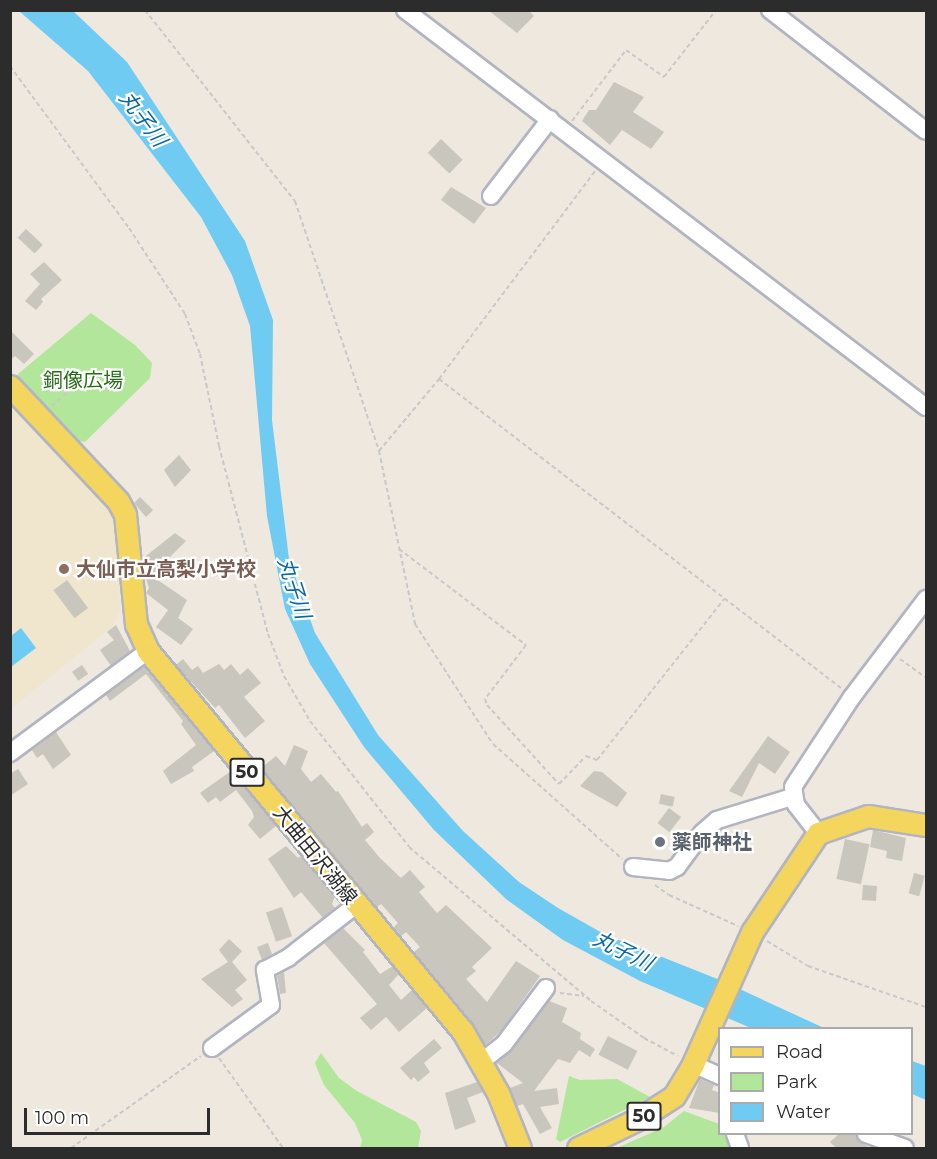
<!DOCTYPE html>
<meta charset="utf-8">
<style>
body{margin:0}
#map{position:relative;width:937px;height:1159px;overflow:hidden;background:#eee8df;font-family:Montserrat,"Noto Sans JP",sans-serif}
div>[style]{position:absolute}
.education>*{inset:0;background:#f0e6ce}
.green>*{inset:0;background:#b2e69a}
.water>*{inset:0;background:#70cbf2}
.building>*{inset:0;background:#c9c6bd;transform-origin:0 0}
.path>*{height:2px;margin-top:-1px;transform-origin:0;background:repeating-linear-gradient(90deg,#c8c8c8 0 4.5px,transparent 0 7.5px)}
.roads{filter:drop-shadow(2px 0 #b2b5c0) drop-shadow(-2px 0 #b2b5c0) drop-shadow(0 2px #b2b5c0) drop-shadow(0 -2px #b2b5c0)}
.minor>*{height:16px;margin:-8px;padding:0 8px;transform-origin:8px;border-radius:8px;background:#fff}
.major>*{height:21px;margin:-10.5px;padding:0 10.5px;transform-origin:10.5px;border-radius:10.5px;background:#f4d65e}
.dots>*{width:16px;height:16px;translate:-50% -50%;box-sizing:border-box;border:3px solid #fff;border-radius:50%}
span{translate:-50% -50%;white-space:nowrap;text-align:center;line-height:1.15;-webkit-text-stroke:4.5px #fff;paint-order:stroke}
.shield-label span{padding:2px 4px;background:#fff;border:2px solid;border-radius:4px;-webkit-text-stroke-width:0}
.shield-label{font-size:18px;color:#2c2c2c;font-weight:700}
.park-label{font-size:20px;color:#286d19}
.education-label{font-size:20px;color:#785e54;font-weight:700}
.left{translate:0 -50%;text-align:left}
.worship-label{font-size:20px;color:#5b616d;font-weight:700}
.street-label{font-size:20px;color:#2c2c2c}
.water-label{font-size:21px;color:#0a69a3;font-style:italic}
.frame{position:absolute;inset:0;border:12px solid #2c2c2c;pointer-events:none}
.legend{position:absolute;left:718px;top:1027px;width:195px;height:108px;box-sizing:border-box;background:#fff;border:2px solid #ababab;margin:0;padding:8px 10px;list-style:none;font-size:18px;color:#2c2c2c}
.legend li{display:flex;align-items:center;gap:12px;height:30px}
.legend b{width:30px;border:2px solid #ababab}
.scale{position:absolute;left:24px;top:1108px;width:186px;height:27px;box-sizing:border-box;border:3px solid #2c2c2c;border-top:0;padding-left:8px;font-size:18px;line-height:21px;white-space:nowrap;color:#2c2c2c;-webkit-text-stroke:4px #fff;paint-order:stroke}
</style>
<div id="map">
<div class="education">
<div style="clip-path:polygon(10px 406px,112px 512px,117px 527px,120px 610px,113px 626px,11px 709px)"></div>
</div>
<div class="green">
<div style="clip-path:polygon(91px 313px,135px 345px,152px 363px,150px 378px,85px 442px,78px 441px,18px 383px,18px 374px)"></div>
<div style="clip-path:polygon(321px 1053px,339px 1078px,357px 1091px,416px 1122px,421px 1131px,418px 1148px,360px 1148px,362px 1140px,355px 1123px,324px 1085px,318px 1071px,315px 1063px)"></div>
<div style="clip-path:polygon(569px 1076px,580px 1080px,617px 1079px,650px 1097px,560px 1142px,556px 1139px)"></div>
<div style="clip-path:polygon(684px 1111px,719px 1124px,720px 1134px,726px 1134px,729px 1148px,617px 1148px,664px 1127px)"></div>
</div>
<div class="water">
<div style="clip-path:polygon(19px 11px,73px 11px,127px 62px,245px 241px,273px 320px,272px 420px,289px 559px,315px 633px,378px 735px,463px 831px,519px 882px,558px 908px,604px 934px,720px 980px,824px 1028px,751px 1028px,640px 981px,563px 940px,506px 899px,434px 830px,364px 747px,310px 664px,285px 609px,267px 516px,250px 326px,232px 275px,201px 217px,88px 71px)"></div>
<div style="clip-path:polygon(21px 628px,36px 648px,11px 667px,11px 636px)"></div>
<div style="clip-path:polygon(912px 1061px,926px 1066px,926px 1100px,912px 1094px)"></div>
</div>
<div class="building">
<div style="clip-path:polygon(488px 10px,528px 10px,534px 16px,517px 33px)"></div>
<div style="clip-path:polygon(614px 82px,644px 97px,633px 112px,664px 132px,651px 149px,622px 130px,610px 145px,582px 121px,589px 110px,596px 110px)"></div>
<div style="left:441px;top:139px;width:30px;height:19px;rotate:44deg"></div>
<div style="clip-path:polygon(451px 187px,486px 208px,474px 224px,441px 200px)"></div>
<div style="left:26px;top:229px;width:23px;height:12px;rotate:43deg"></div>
<div style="clip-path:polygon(44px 262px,62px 280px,41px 299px,43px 302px,36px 310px,25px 301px,40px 284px,30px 274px)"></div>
<div style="clip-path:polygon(10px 330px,34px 354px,24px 364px,15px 356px,10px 360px)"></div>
<div style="clip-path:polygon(179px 455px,191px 470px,175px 487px,164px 470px)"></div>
<div style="clip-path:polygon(140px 497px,153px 510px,146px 517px,134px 503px)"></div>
<div style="clip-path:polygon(175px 533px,186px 541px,152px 575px,142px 559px)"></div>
<div style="clip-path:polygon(143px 570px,187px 600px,178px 618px,193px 629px,181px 645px,156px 627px,168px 610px,146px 593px,149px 588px)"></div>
<div style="left:67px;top:580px;width:35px;height:17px;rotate:53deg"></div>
<div style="clip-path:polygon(116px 625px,130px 651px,111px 666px,100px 650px,114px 640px,107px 632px)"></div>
<div style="clip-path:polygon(183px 659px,192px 670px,198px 666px,203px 673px,219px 664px,224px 670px,231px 664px,240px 675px,248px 668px,261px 683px,244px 697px,265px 721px,245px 738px,219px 705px,215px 708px,176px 665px)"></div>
<div style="left:82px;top:665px;width:11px;height:12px;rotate:56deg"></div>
<div style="clip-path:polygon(144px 667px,214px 751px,192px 767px,194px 771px,171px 784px,163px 771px,196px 745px,181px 724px,183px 721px,146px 674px,110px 701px,106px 695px)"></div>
<div style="clip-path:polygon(56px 732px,71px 755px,53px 769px,43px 754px,37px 758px,32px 750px)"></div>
<div style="clip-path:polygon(768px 736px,790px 752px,775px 774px,759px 763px,742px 797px,729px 791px)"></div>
<div style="clip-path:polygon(294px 745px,308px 751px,301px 769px,311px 782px,321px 774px,336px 792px,338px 791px,362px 827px,367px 823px,374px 832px,365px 840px,379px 857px,401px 878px,410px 870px,425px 887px,419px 892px,437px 913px,446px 905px,492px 948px,472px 967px,476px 971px,466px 979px,487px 1002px,516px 961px,540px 976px,501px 1031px,485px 1045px,472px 1022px,414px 952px,420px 947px,406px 932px,401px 936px,394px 927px,398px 923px,381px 904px,377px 907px,261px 768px,276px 756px,285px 766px)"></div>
<div style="clip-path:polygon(18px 769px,28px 784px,10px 796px,10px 774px)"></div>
<div style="clip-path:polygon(231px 771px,276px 826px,260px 839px,248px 825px,254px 817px,252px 811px,236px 790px,220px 802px,216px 797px,208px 803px,200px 793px)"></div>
<div style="clip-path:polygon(594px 771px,602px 772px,627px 793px,617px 807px,580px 786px)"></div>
<div style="left:661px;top:794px;width:14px;height:10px;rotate:12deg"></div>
<div style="left:669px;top:808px;width:15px;height:19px;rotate:37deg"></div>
<div style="clip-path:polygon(873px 830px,906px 838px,902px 861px,886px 858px,887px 851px,870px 847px)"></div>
<div style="left:845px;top:839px;width:25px;height:41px;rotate:12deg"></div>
<div style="clip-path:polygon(286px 846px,298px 858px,301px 856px,335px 896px,332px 904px,335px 908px,323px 918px,301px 892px,294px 898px,268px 859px)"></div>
<div style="left:914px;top:873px;width:11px;height:21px;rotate:15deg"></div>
<div style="left:863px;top:885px;width:14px;height:15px;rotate:4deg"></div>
<div style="left:282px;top:907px;width:31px;height:17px;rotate:71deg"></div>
<div style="clip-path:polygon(343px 928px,365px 950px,363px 952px,380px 974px,393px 966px,399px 974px,389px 985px,401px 1000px,412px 990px,427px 1008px,399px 1032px,386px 1017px,371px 1030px,360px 1018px,377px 1004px,324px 943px)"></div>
<div style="clip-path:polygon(229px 939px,242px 951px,232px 962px,247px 980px,235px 990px,243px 999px,232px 1007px,201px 979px,228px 962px,219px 950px)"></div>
<div style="clip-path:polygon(268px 943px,272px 954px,262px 960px,257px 947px)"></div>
<div style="clip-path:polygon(284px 972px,286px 993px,280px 994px,277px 976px)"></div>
<div style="clip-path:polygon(549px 1001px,567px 1008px,562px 1022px,581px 1033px,580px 1039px,595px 1049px,590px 1057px,579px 1050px,570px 1063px,558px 1059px,534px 1091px,557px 1088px,559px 1104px,540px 1107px,552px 1128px,540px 1134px,523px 1104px,517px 1106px,510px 1088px,523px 1083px,497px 1063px,512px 1050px)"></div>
<div style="left:608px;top:1036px;width:33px;height:21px;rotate:27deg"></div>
<div style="clip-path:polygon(434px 1039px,442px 1048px,424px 1063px,430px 1072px,418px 1082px,414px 1077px,411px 1080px,400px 1068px)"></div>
<div style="clip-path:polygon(700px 1079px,714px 1085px,712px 1090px,720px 1093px,720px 1113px,689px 1108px)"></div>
<div style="clip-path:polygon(477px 1082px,483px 1092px,467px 1098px,476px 1122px,455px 1130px,445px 1093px)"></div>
<div style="clip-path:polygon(839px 1134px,856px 1134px,858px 1141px,872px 1149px,837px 1149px,830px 1142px)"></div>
</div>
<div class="path">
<div style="left:145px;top:10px;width:243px;rotate:51.9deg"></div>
<div style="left:295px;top:201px;width:264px;rotate:71.4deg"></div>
<div style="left:379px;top:451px;width:177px;rotate:78.2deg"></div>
<div style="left:415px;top:624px;width:143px;rotate:57deg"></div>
<div style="left:493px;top:744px;width:173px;rotate:41.7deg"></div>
<div style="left:10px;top:66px;width:201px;rotate:53.7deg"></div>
<div style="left:129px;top:228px;width:103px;rotate:56.9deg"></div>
<div style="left:185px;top:314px;width:43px;rotate:69.4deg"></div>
<div style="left:200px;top:354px;width:94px;rotate:78.3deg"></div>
<div style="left:219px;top:446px;width:194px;rotate:75.4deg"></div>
<div style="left:268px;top:634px;width:45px;rotate:69.1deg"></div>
<div style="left:284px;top:676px;width:52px;rotate:60deg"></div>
<div style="left:310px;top:721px;width:160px;rotate:51.8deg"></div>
<div style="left:409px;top:847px;width:238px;rotate:40.2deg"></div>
<div style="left:591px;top:1001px;width:65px;rotate:34.9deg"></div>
<div style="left:644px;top:1038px;width:38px;rotate:28deg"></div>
<div style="left:572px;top:121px;width:89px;rotate:-52.7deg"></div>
<div style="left:626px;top:50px;width:47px;rotate:35.4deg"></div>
<div style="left:664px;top:77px;width:85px;rotate:-52.2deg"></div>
<div style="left:439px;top:379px;width:507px;rotate:37.55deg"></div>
<div style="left:52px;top:406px;width:49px;rotate:-42.5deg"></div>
<div style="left:379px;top:451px;width:94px;rotate:-50.2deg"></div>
<div style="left:439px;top:379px;width:260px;rotate:-53.1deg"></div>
<div style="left:399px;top:549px;width:159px;rotate:37.1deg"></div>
<div style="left:526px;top:645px;width:68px;rotate:127.2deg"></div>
<div style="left:485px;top:699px;width:6px;rotate:72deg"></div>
<div style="left:487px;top:705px;width:107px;rotate:47.7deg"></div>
<div style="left:559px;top:784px;width:39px;rotate:-46deg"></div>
<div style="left:586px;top:756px;width:12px;rotate:20deg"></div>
<div style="left:597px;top:760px;width:205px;rotate:-51.7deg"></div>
<div style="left:900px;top:659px;width:32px;rotate:36deg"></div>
<div style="left:655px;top:885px;width:17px;rotate:36deg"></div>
<div style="left:669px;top:895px;width:76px;rotate:24.2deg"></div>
<div style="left:767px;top:941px;width:48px;rotate:31.4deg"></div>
<div style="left:808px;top:966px;width:125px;rotate:19.2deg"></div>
<div style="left:560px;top:993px;width:24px;rotate:7deg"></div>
<div style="left:219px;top:1058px;width:110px;rotate:54.6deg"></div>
<div style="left:71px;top:1148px;width:159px;rotate:-35.3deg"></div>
</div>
<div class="roads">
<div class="minor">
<div style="left:405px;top:10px;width:655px;rotate:37.31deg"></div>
<div style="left:770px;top:10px;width:197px;rotate:37.8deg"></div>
<div style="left:491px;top:196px;width:97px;rotate:-52.5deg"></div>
<div style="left:10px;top:753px;width:172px;rotate:-36.5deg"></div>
<div style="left:818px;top:833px;width:36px;rotate:-128deg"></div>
<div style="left:796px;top:805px;width:18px;rotate:-99deg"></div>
<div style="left:793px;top:787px;width:108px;rotate:-56.8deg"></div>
<div style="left:852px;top:697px;width:123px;rotate:-52.9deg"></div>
<div style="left:633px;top:867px;width:36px;rotate:6deg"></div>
<div style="left:669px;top:871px;width:9px;rotate:-27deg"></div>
<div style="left:677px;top:867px;width:42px;rotate:-53.7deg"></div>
<div style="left:702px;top:833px;width:20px;rotate:-41deg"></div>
<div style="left:717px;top:820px;width:78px;rotate:-17deg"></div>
<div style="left:212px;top:1048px;width:73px;rotate:-36.1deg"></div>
<div style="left:271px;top:1005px;width:36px;rotate:-100deg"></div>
<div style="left:265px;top:970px;width:27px;rotate:-28deg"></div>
<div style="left:289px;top:957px;width:85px;rotate:-37.8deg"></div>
<div style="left:481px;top:1062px;width:29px;rotate:-38deg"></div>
<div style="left:504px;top:1044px;width:70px;rotate:-53.1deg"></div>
<div style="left:693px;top:1064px;width:30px;rotate:24deg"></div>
<div style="left:735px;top:1134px;width:15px;rotate:70deg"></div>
<div style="left:866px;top:1134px;width:41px;rotate:19.7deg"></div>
</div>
<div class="major">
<div style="left:10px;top:386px;width:158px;rotate:46.8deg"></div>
<div style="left:118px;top:501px;width:15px;rotate:62deg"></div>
<div style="left:125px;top:514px;width:111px;rotate:84.3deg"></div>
<div style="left:136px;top:624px;width:30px;rotate:66deg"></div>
<div style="left:148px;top:651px;width:492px;rotate:50.4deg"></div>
<div style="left:462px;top:1030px;width:73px;rotate:60.3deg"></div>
<div style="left:498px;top:1093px;width:59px;rotate:68.2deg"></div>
<div style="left:578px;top:1148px;width:69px;rotate:-25.8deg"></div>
<div style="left:640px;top:1118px;width:40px;rotate:-32.9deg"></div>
<div style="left:674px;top:1096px;width:37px;rotate:-59deg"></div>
<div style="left:693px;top:1064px;width:145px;rotate:-65.9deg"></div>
<div style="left:752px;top:932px;width:119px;rotate:-56.3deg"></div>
<div style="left:818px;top:833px;width:53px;rotate:-18.8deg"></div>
<div style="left:868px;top:816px;width:59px;rotate:8.8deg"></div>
</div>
</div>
<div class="dots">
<div style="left:64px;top:569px;background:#8d6e63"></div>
<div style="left:660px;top:842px;background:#6b7280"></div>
</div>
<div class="shield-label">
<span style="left:247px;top:772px">50</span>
<span style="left:644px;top:1116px">50</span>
</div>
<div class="park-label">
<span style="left:83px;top:380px">銅像広場</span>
</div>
<div class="education-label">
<span class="left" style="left:76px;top:569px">大仙市立高梨小学校</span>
</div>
<div class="worship-label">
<span class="left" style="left:672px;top:842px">薬師神社</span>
</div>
<div class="street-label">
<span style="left:315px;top:855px;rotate:51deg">大曲田沢湖線</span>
</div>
<div class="water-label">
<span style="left:143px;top:119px;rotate:53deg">丸子川</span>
<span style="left:294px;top:588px;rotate:72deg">丸子川</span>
<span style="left:623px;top:951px;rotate:26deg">丸子川</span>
</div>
<div class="frame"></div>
<ul class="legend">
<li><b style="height:8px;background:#f4d65e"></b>Road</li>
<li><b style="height:16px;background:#b2e69a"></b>Park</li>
<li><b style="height:16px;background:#70cbf2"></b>Water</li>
</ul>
<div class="scale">100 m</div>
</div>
